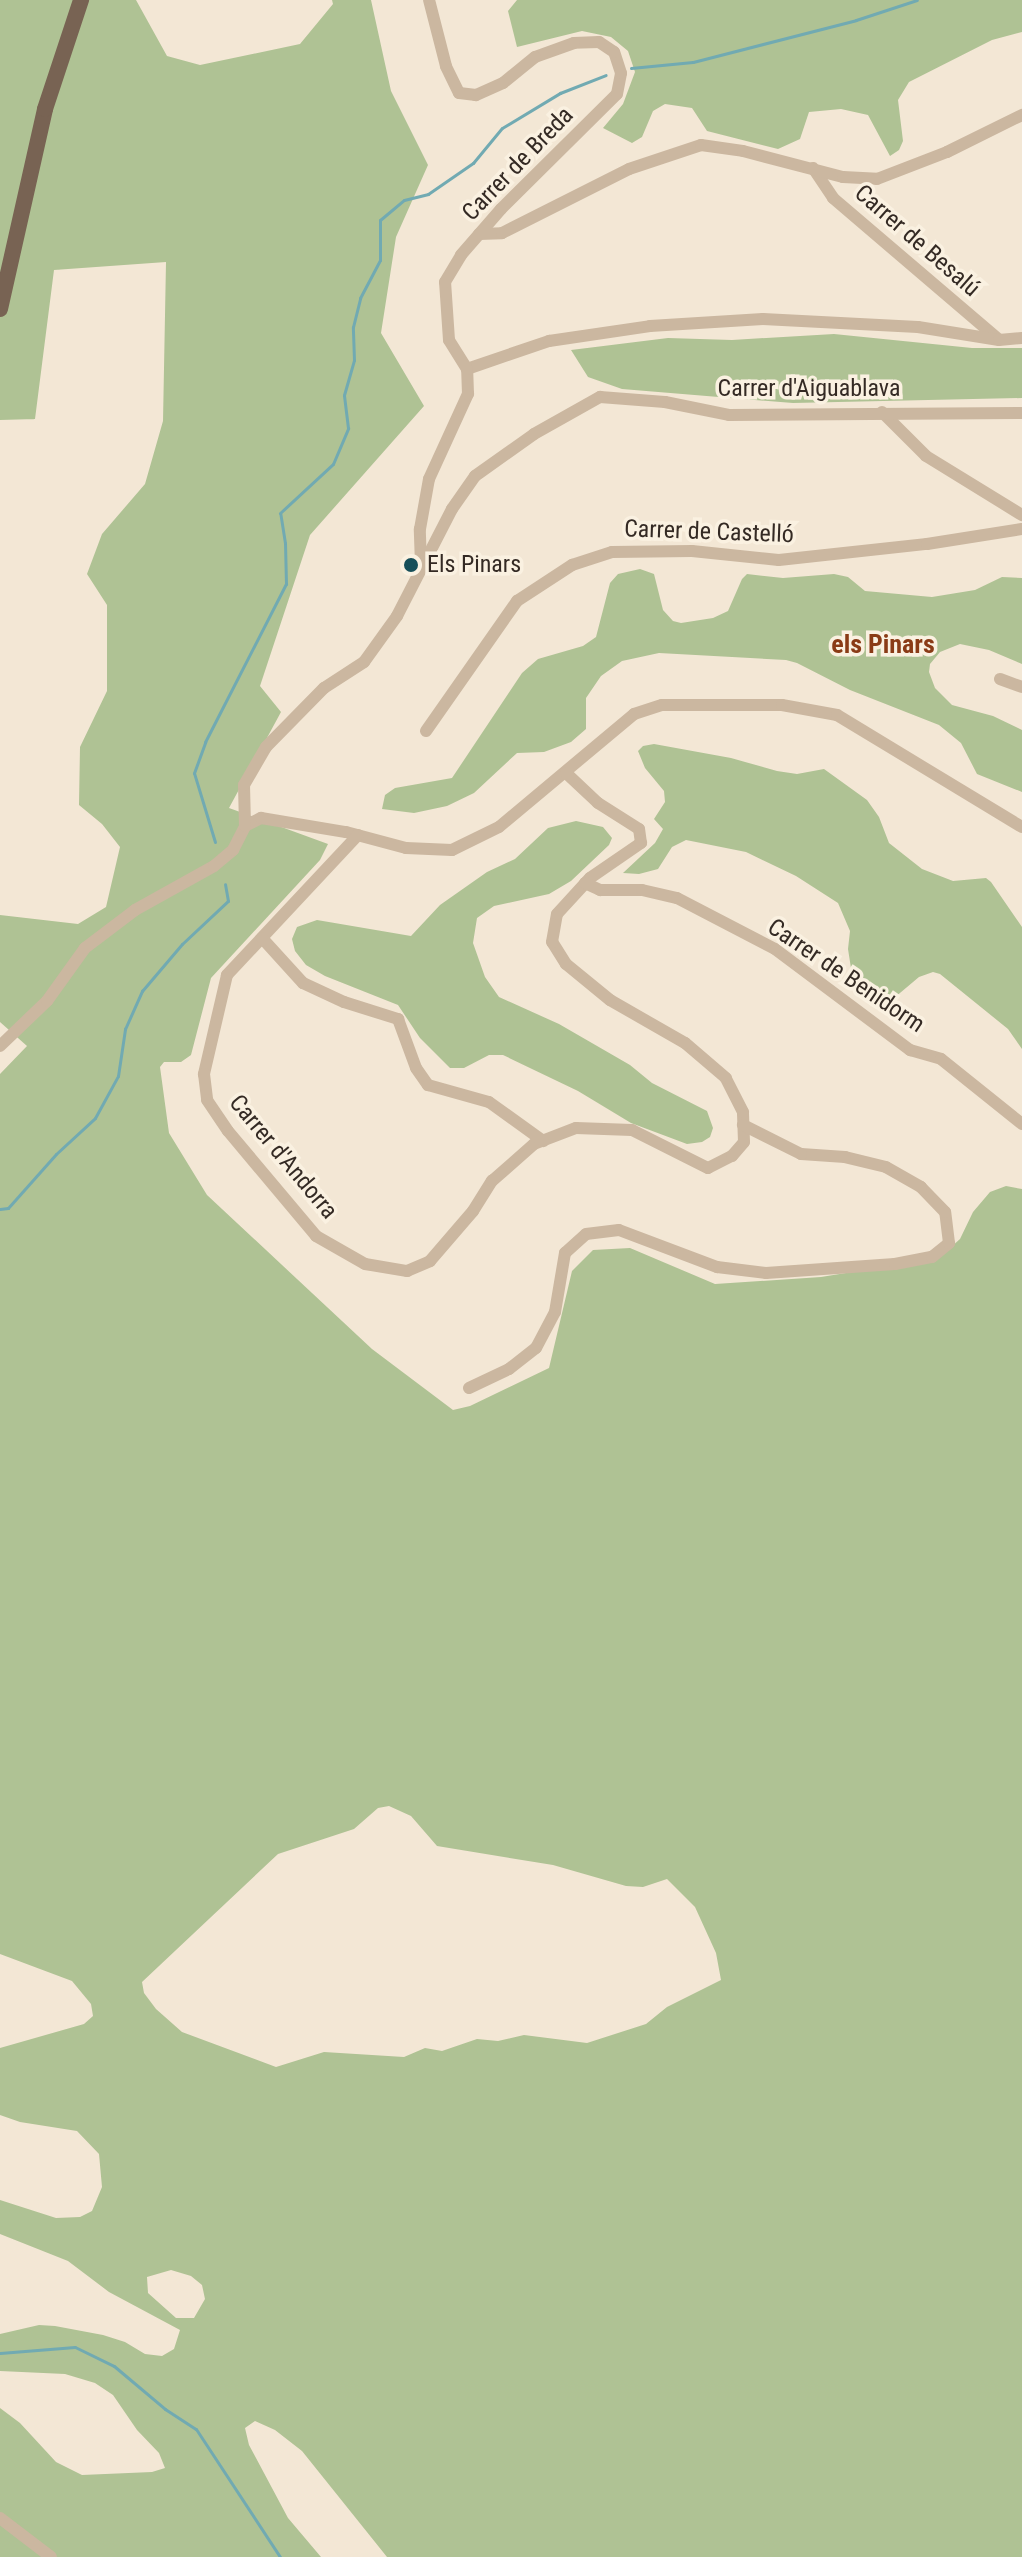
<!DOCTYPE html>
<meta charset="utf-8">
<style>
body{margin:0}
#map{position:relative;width:1022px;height:2557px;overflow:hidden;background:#f3e7d5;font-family:"Roboto Condensed",sans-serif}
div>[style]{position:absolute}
.green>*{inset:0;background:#afc294}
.stream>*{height:3px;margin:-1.5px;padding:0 1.5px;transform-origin:1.5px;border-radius:1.5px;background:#71aab2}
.minor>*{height:12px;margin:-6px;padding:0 6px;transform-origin:6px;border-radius:6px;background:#cbb7a0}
.major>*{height:16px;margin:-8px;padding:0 8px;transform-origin:8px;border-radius:8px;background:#786353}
.dots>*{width:22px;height:22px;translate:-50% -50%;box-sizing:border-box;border:4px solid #faf1e1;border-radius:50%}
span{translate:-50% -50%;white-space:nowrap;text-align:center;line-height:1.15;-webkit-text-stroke:7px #faf1e1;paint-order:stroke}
.street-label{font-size:24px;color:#342a24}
.poi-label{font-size:24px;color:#342a24}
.left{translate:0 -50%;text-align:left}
.neighbourhood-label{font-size:26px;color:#8a3b16;font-weight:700}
</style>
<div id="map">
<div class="green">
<div style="clip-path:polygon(evenodd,0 0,136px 0,167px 56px,200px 65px,300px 44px,333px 4px,332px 0,371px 0,391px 91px,428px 165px,396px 237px,381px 333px,424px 406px,310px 535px,260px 686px,281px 712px,229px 808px,328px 844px,320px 860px,211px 978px,191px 1055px,181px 1062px,164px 1062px,160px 1067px,169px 1133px,207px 1195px,372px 1349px,453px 1410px,470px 1406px,549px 1368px,572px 1271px,593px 1250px,630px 1248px,715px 1284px,821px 1277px,939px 1258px,960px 1239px,973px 1212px,990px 1192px,1006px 1186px,1022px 1189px,1022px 2557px,387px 2557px,302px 2451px,275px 2430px,255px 2421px,245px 2428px,249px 2445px,288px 2518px,321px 2557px,0 2557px,0 2408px,20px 2423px,56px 2462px,82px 2475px,152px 2472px,165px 2468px,159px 2453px,137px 2430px,113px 2395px,95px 2383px,65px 2374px,0 2371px,0 2334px,39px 2325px,55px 2326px,103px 2335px,125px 2342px,145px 2354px,162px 2356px,174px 2349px,180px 2330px,109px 2292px,68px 2261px,0 2234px,0 2200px,56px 2218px,80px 2217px,92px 2211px,102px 2187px,99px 2154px,77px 2131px,20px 2122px,0 2115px,0 2048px,84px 2024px,93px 2016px,91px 2004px,72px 1981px,0 1954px,0 1074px,27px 1046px,0 1022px,0 915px,78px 924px,106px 907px,120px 847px,102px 824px,79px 805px,80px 747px,107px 691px,107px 605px,87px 574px,102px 534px,145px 484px,163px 421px,166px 262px,54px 270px,35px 419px,0 420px,0 0,389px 1806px,411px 1816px,437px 1846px,553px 1865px,626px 1886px,643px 1887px,667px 1879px,695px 1907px,716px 1953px,721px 1980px,667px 2007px,646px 2024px,587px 2043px,524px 2035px,498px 2041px,477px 2039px,442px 2051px,425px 2048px,404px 2057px,324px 2052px,276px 2067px,182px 2032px,156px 2009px,144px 1993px,142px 1982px,278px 1854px,354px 1829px,378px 1808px,389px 1806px,0 0,171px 2270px,191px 2276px,202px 2285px,205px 2299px,194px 2318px,176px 2318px,148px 2293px,147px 2277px,171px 2270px)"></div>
<div style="clip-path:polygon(517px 0,1022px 0,1022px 32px,992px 40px,909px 82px,898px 100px,903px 141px,899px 150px,890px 156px,868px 115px,841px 109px,809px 112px,800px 139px,778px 149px,707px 131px,692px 108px,665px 104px,653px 111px,642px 137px,632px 143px,603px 128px,623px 104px,635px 72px,628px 51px,611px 37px,582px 31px,517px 47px,508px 11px)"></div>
<div style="clip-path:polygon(834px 334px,972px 348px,1022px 348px,1022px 398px,793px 403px,622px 389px,588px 377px,571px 350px,668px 338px,732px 340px)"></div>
<div style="clip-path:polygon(640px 569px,654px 574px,663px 610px,673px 621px,681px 623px,713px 618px,728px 611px,742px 579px,747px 574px,783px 578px,834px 574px,848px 577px,865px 591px,932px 597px,975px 590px,1002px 577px,1022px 578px,1022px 664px,989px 650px,960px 644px,940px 652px,930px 664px,929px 672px,935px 688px,952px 705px,993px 716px,1022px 730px,1022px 792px,977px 774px,961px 743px,939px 725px,850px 690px,797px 663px,786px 660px,659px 653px,622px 661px,601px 676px,586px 698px,586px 729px,571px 742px,544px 752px,517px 753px,474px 793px,447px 806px,414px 813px,382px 809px,385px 795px,395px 788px,452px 778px,522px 673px,538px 659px,583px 646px,596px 637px,610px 583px,618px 574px)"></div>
<div style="clip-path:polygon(654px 744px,731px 758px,777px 771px,797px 774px,824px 769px,867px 800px,879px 817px,889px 843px,922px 869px,953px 881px,986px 878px,991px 882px,1022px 927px,1022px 1049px,1008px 1029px,940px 974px,933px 972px,919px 977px,894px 998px,883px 1001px,869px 997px,853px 981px,848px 949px,850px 931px,838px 903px,796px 876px,746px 852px,686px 840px,672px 847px,658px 869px,639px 874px,623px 873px,655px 843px,663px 829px,654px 819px,665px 802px,664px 791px,645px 768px,638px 751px,643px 746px)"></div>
<div style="clip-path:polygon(576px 821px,603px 827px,612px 838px,609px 845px,571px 881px,549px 894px,494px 906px,477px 918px,473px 943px,485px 977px,499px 997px,559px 1024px,630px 1065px,652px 1083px,707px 1111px,713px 1128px,710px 1137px,702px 1142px,687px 1144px,631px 1123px,578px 1091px,503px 1055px,489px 1055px,464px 1068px,450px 1068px,420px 1038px,398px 1005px,325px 976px,306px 965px,295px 951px,292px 939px,297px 927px,317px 920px,411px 936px,440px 905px,487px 872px,515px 859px,548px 828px)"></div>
</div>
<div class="stream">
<div style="left:631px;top:68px;width:62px;rotate:-5.5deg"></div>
<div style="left:693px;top:62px;width:168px;rotate:-14.4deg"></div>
<div style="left:856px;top:20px;width:64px;rotate:-18.2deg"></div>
<div style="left:215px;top:842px;width:72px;rotate:-106.9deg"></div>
<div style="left:194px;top:773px;width:33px;rotate:-70deg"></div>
<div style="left:205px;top:742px;width:178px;rotate:-62.9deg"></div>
<div style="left:286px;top:584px;width:41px;rotate:-91.4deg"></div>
<div style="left:285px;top:543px;width:30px;rotate:-99deg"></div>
<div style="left:280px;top:513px;width:72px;rotate:-42.8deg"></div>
<div style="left:333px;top:464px;width:39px;rotate:-67deg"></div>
<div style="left:348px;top:428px;width:33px;rotate:-97deg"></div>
<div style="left:344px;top:395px;width:36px;rotate:-74deg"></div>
<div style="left:354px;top:360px;width:33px;rotate:-92deg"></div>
<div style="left:353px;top:327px;width:30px;rotate:-76deg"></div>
<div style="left:360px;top:298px;width:43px;rotate:-62.2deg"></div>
<div style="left:380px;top:260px;width:40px;rotate:-90deg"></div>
<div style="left:380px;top:220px;width:31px;rotate:-40deg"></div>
<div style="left:404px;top:200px;width:25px;rotate:-14deg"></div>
<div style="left:428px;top:194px;width:55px;rotate:-34.6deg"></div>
<div style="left:473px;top:163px;width:45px;rotate:-50.4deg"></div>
<div style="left:502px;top:128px;width:68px;rotate:-31.1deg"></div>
<div style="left:560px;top:93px;width:49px;rotate:-21.4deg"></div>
<div style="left:0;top:1209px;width:8px;rotate:-7deg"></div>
<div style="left:8px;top:1208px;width:72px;rotate:-48.4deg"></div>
<div style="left:56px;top:1154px;width:53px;rotate:-42.7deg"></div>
<div style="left:95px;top:1118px;width:48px;rotate:-61.3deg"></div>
<div style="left:118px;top:1076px;width:48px;rotate:-81.5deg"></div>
<div style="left:125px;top:1029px;width:42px;rotate:-65.9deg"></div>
<div style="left:142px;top:991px;width:62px;rotate:-49.6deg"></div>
<div style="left:182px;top:944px;width:63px;rotate:-43.1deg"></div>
<div style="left:228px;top:901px;width:17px;rotate:-100deg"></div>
<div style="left:0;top:2353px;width:75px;rotate:-4.6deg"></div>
<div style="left:75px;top:2347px;width:43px;rotate:26deg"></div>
<div style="left:114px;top:2366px;width:67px;rotate:40.1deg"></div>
<div style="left:165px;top:2409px;width:37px;rotate:33deg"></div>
<div style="left:196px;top:2429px;width:153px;rotate:56.7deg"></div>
</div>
<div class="minor">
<div style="left:813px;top:168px;width:36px;rotate:56deg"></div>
<div style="left:833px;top:198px;width:217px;rotate:40.5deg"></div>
<div style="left:479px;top:234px;width:23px;rotate:-2deg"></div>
<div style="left:502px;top:233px;width:142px;rotate:-26.7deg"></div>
<div style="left:629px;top:169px;width:76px;rotate:-18.4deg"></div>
<div style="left:701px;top:145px;width:42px;rotate:8.1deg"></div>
<div style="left:743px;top:151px;width:103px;rotate:14.6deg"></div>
<div style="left:843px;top:177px;width:34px;rotate:3deg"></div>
<div style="left:877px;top:179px;width:75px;rotate:-21.1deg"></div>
<div style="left:947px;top:152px;width:84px;rotate:-26.3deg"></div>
<div style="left:467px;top:369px;width:87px;rotate:-18.9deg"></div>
<div style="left:549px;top:341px;width:102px;rotate:-8.4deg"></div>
<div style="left:650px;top:326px;width:113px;rotate:-3.5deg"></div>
<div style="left:763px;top:319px;width:155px;rotate:3deg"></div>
<div style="left:918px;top:327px;width:82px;rotate:9.1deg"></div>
<div style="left:999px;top:340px;width:23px;rotate:-5deg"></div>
<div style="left:882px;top:412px;width:62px;rotate:45deg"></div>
<div style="left:926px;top:456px;width:113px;rotate:31.6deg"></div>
<div style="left:421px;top:565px;width:36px;rotate:-92deg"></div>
<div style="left:420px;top:529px;width:51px;rotate:-79.8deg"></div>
<div style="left:429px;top:479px;width:94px;rotate:-65.4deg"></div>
<div style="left:468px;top:394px;width:25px;rotate:-92deg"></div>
<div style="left:467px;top:369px;width:34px;rotate:-122deg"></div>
<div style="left:449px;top:340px;width:58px;rotate:-93.9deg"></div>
<div style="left:445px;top:282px;width:31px;rotate:-59deg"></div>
<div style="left:461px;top:255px;width:61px;rotate:-49deg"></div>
<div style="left:501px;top:209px;width:163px;rotate:-44.8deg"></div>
<div style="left:617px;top:94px;width:21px;rotate:-79deg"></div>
<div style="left:621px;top:73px;width:22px;rotate:-108deg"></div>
<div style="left:614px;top:52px;width:18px;rotate:-146deg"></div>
<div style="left:599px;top:42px;width:25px;rotate:178deg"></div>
<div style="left:574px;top:43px;width:41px;rotate:160.3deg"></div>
<div style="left:535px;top:57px;width:41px;rotate:140.9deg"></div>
<div style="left:503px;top:83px;width:30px;rotate:156deg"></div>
<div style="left:476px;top:95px;width:17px;rotate:-173deg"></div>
<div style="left:459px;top:93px;width:30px;rotate:-116deg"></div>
<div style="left:446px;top:66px;width:68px;rotate:-104.4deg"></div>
<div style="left:1000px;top:679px;width:23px;rotate:20deg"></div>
<div style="left:426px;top:731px;width:159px;rotate:-55deg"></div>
<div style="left:517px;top:601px;width:66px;rotate:-33.2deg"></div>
<div style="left:572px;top:565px;width:42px;rotate:-18deg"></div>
<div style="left:612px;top:552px;width:80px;rotate:-0.7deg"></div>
<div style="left:692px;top:551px;width:87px;rotate:5.9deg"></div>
<div style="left:779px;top:560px;width:149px;rotate:-6.2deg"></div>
<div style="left:927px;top:544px;width:96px;rotate:-9deg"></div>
<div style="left:245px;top:826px;width:18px;rotate:-27deg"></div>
<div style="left:261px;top:818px;width:86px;rotate:9.4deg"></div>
<div style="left:346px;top:832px;width:62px;rotate:14.9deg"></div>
<div style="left:406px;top:848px;width:46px;rotate:2.5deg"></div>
<div style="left:452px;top:850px;width:52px;rotate:-26.1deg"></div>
<div style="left:499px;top:827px;width:176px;rotate:-39.9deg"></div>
<div style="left:634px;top:714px;width:29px;rotate:-18deg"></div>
<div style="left:662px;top:705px;width:120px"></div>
<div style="left:782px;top:705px;width:56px;rotate:10.3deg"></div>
<div style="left:837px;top:715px;width:216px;rotate:31.2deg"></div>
<div style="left:358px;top:835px;width:192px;rotate:133.1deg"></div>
<div style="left:227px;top:975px;width:102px;rotate:103.1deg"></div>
<div style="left:204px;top:1074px;width:26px;rotate:83deg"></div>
<div style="left:207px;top:1100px;width:37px;rotate:56deg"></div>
<div style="left:228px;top:1131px;width:137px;rotate:50deg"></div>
<div style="left:316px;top:1236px;width:56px;rotate:29.7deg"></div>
<div style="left:365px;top:1264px;width:43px;rotate:9.5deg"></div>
<div style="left:407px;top:1271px;width:25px;rotate:-23deg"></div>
<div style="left:430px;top:1261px;width:66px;rotate:-49.3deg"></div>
<div style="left:473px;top:1211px;width:36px;rotate:-58deg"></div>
<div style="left:492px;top:1181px;width:56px;rotate:-41.4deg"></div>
<div style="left:534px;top:1144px;width:45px;rotate:-20.9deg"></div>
<div style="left:576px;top:1128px;width:56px;rotate:2deg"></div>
<div style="left:632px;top:1130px;width:85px;rotate:26.6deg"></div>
<div style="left:708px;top:1168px;width:27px;rotate:-27deg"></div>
<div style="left:732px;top:1156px;width:18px;rotate:-49deg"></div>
<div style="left:744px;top:1142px;width:30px;rotate:-92deg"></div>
<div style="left:743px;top:1112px;width:38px;rotate:-117deg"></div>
<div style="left:726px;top:1078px;width:54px;rotate:-139.5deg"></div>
<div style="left:685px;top:1043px;width:86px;rotate:-150.2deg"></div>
<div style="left:610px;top:1000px;width:57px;rotate:-140.7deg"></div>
<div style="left:566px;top:964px;width:26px;rotate:-122deg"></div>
<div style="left:552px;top:942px;width:28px;rotate:-80deg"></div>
<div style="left:557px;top:914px;width:49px;rotate:-47.5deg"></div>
<div style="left:590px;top:878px;width:62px;rotate:-34.5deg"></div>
<div style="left:641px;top:843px;width:14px;rotate:-98deg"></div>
<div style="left:639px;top:829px;width:49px;rotate:-147.6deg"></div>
<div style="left:598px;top:803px;width:44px;rotate:-136.8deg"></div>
<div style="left:585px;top:883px;width:17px;rotate:25deg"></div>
<div style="left:600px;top:890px;width:42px"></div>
<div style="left:642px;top:890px;width:36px;rotate:13deg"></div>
<div style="left:677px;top:898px;width:110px;rotate:27.5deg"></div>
<div style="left:775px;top:949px;width:169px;rotate:36.8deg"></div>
<div style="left:910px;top:1050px;width:32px;rotate:16deg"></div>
<div style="left:941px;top:1059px;width:104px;rotate:38.7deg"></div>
<div style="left:262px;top:938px;width:61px;rotate:47.7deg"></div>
<div style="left:303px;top:983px;width:45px;rotate:24.9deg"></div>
<div style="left:344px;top:1002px;width:57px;rotate:17.5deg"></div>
<div style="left:398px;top:1019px;width:52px;rotate:69.8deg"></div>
<div style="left:416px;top:1068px;width:21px;rotate:55deg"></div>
<div style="left:428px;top:1085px;width:63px;rotate:15.6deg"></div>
<div style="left:489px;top:1102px;width:67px;rotate:35.8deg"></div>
<div style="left:0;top:1046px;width:65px;rotate:-43.8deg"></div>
<div style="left:47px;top:1001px;width:65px;rotate:-54.4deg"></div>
<div style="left:85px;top:948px;width:63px;rotate:-37.2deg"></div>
<div style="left:135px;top:910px;width:90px;rotate:-29.1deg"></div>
<div style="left:214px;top:866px;width:25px;rotate:-40deg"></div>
<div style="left:233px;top:850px;width:27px;rotate:-63deg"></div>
<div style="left:245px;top:826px;width:41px;rotate:-91.4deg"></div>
<div style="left:244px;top:785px;width:44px;rotate:-59.9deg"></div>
<div style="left:266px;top:747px;width:83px;rotate:-45.5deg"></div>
<div style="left:324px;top:688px;width:48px;rotate:-33deg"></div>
<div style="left:364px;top:662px;width:57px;rotate:-54.3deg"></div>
<div style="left:397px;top:616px;width:120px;rotate:-62.8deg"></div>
<div style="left:452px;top:509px;width:40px;rotate:-55.1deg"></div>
<div style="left:475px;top:476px;width:72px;rotate:-35.4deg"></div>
<div style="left:534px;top:434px;width:76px;rotate:-29.3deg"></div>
<div style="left:600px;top:397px;width:65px;rotate:4.4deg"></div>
<div style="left:665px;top:402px;width:65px;rotate:11.5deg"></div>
<div style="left:729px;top:415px;width:293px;rotate:-0.4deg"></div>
<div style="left:469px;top:1388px;width:44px;rotate:-25.4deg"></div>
<div style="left:509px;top:1369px;width:34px;rotate:-38deg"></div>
<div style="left:536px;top:1348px;width:41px;rotate:-62.2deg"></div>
<div style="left:555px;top:1312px;width:60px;rotate:-80.4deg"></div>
<div style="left:565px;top:1253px;width:28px;rotate:-42deg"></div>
<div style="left:586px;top:1234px;width:33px;rotate:-7deg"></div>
<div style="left:619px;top:1230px;width:105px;rotate:20.7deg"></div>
<div style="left:717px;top:1267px;width:49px;rotate:7deg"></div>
<div style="left:766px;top:1273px;width:129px;rotate:-4deg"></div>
<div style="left:895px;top:1264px;width:38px;rotate:-11deg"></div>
<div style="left:932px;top:1257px;width:22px;rotate:-39deg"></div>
<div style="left:949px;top:1243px;width:31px;rotate:-97deg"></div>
<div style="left:945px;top:1212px;width:35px;rotate:-134deg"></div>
<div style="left:921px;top:1187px;width:40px;rotate:-150.3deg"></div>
<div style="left:886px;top:1167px;width:42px;rotate:-166.3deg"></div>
<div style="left:845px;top:1157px;width:44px;rotate:-176.1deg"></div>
<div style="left:801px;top:1154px;width:65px;rotate:-153.4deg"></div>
<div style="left:0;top:2518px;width:64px;rotate:37.4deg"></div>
</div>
<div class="major">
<div style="left:0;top:309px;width:205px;rotate:-77.3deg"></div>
<div style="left:45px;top:109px;width:115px;rotate:-71.7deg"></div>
</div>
<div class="dots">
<div style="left:411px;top:565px;background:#164f59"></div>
</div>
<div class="street-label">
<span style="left:518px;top:164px;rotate:-46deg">Carrer de Breda</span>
<span style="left:917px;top:241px;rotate:41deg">Carrer de Besalú</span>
<span style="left:809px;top:389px">Carrer d'Aiguablava</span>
<span style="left:709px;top:532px;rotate:2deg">Carrer de Castelló</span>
<span style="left:846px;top:976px;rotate:34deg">Carrer de Benidorm</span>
<span style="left:283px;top:1157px;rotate:50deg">Carrer d'Andorra</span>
</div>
<div class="poi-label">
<span class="left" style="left:427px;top:565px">Els Pinars</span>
</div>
<div class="neighbourhood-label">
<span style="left:883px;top:645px">els Pinars</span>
</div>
</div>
